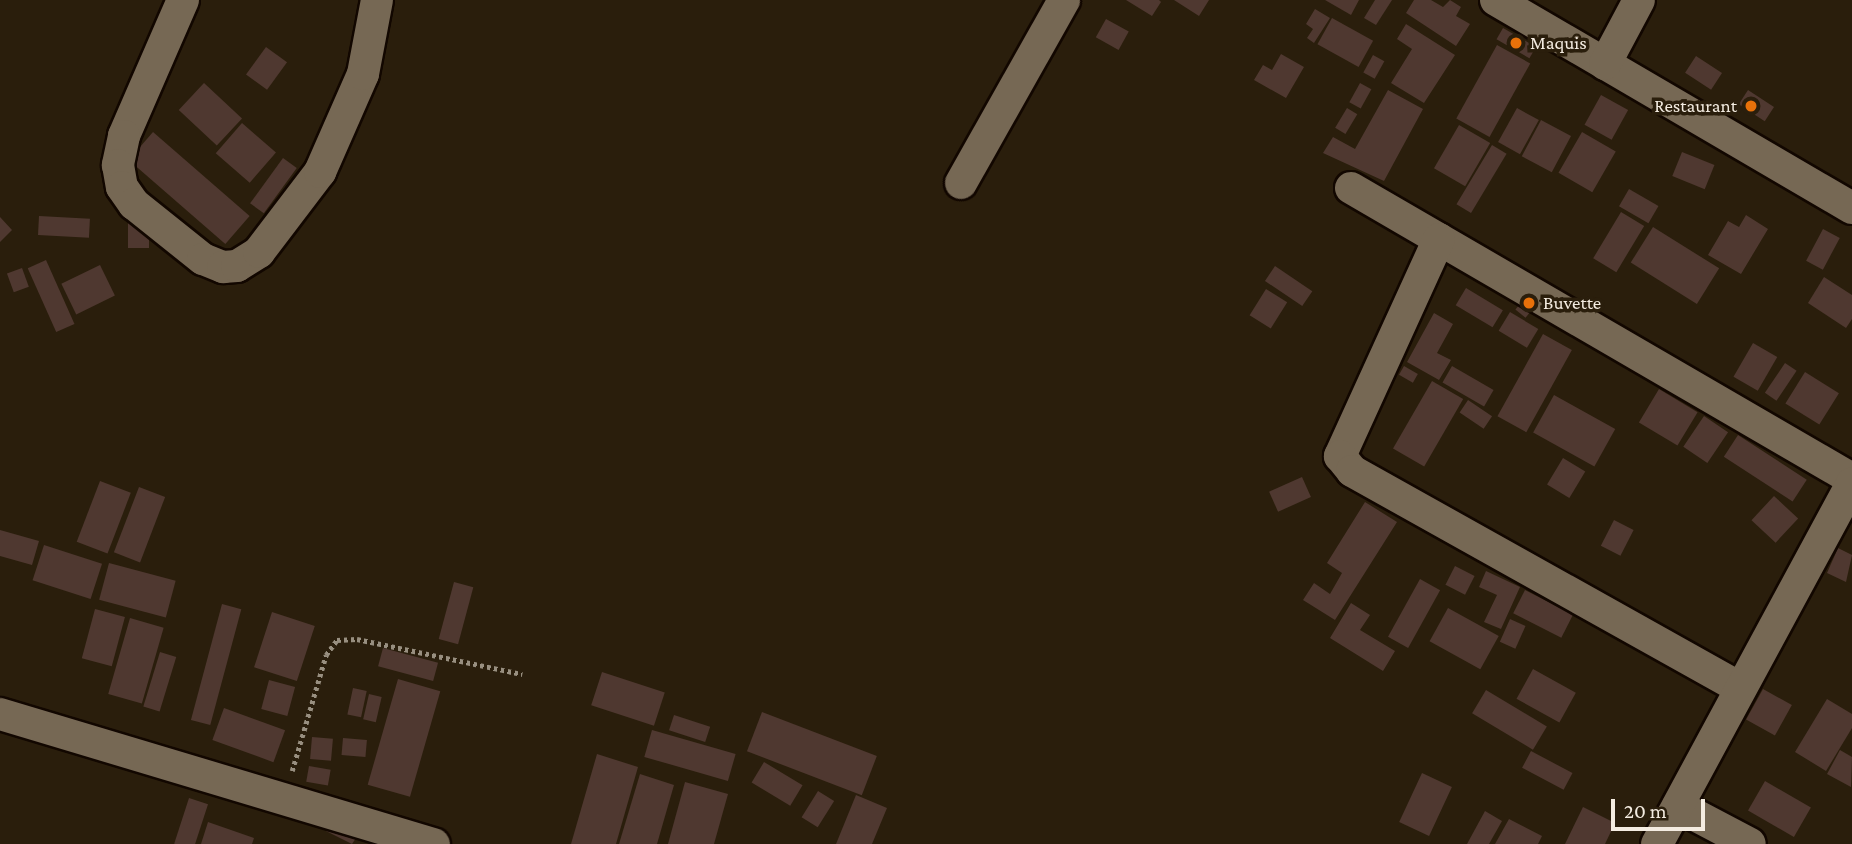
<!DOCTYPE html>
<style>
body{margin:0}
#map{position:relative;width:1852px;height:844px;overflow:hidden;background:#2a1e0c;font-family:"Crimson Pro",serif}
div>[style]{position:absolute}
.building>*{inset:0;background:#4f3830;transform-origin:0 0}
.path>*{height:4.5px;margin-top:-2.25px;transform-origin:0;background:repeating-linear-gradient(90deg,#988f80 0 3.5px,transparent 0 7px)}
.roads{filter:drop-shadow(2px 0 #120700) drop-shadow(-2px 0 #120700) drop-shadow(0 2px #120700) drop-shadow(0 -2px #120700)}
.minor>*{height:32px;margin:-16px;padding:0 16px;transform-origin:16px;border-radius:16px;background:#766854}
.dots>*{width:19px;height:19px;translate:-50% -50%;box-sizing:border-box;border:4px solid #2a1e0c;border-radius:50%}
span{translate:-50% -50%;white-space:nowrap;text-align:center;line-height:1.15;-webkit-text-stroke:7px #2a1e0c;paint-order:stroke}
.poi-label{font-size:19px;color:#f4ece1}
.left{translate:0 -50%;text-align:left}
.right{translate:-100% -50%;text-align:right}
.scale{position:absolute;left:1611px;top:799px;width:94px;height:32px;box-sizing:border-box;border:4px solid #f4ece1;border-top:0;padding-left:9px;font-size:21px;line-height:24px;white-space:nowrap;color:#f4ece1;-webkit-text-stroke:5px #2a1e0c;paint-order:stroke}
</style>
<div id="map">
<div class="building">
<div style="clip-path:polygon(1126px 0,1159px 0,1161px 2px,1152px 16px)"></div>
<div style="clip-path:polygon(1174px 0,1209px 0,1199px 16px)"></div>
<div style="clip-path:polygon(1325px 0,1359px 0,1351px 15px)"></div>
<div style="clip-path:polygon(1375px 0,1392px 0,1376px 25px,1364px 18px)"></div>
<div style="clip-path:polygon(1414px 0,1431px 0,1443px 7px,1450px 0,1461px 7px,1456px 16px,1470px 24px,1456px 46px,1406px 13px)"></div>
<div style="clip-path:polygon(1315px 9px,1330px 18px,1314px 43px,1307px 38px,1313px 29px,1306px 24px)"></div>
<div style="left:1332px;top:18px;width:47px;height:30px;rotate:29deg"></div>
<div style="left:1106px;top:19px;width:26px;height:21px;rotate:29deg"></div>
<div style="clip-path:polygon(1406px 24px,1455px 55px,1424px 103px,1391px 83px,1412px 49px,1397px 39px)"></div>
<div style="left:1503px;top:28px;width:38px;height:13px;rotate:30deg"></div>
<div style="left:1497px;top:45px;width:38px;height:84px;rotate:29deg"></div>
<div style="left:266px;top:47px;width:26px;height:34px;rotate:36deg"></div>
<div style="clip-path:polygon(1281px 54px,1304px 67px,1286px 98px,1254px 80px,1263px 65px,1272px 70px)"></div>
<div style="left:1373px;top:55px;width:13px;height:20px;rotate:29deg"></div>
<div style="left:1696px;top:56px;width:31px;height:20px;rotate:33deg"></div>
<div style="left:204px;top:83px;width:52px;height:37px;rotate:43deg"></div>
<div style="left:1360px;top:83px;width:13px;height:22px;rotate:29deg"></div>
<div style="clip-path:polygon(1388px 90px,1423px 109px,1384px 181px,1323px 153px,1333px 137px,1355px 149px)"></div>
<div style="left:1748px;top:90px;width:31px;height:17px;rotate:33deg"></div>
<div style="left:1601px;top:95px;width:31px;height:34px;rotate:29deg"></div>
<div style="left:1347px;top:108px;width:12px;height:23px;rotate:31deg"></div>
<div style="left:1517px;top:108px;width:25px;height:39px;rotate:29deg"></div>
<div style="left:1541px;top:120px;width:34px;height:41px;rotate:28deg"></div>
<div style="left:242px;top:123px;width:45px;height:40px;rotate:41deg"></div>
<div style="left:1459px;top:125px;width:36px;height:50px;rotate:30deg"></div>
<div style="left:153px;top:132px;width:128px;height:37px;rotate:41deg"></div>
<div style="left:1582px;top:132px;width:39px;height:47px;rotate:30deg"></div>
<div style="left:1492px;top:145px;width:17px;height:69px;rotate:31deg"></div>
<div style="left:1682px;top:152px;width:35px;height:26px;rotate:22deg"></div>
<div style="left:283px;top:158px;width:17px;height:56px;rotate:36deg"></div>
<div style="left:1629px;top:189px;width:34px;height:20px;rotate:30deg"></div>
<div style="left:1621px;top:212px;width:27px;height:54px;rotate:31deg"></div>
<div style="clip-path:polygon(1746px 215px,1768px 229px,1741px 274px,1708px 255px,1728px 221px,1739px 227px)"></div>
<div style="left:39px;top:216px;width:51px;height:19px;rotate:3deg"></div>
<div style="clip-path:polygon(0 217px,12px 230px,0 242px)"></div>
<div style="left:128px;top:223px;width:21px;height:25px"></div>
<div style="left:1653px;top:227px;width:78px;height:42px;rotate:32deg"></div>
<div style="left:1823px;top:229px;width:19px;height:36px;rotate:28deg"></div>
<div style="left:46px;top:260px;width:70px;height:20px;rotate:66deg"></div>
<div style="left:100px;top:265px;width:34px;height:43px;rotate:64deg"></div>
<div style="left:1275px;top:266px;width:45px;height:18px;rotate:34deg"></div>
<div style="left:22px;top:268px;width:20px;height:16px;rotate:70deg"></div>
<div style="clip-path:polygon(1824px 277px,1852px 295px,1852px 319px,1846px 328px,1808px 303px)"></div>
<div style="left:1466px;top:288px;width:43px;height:20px;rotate:31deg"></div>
<div style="left:1266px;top:289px;width:25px;height:31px;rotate:32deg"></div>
<div style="left:1528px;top:294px;width:13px;height:20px;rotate:39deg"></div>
<div style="left:1510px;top:312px;width:33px;height:22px;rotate:31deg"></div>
<div style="clip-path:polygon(1434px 313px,1453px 324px,1437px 353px,1451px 360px,1439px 380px,1407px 362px)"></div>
<div style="left:1543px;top:334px;width:33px;height:94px;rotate:29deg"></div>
<div style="left:1753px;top:343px;width:28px;height:39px;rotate:30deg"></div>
<div style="left:1785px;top:363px;width:14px;height:36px;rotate:34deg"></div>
<div style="left:1404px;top:366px;width:16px;height:10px;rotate:30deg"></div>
<div style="left:1452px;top:366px;width:48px;height:19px;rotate:30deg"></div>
<div style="left:1805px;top:372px;width:40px;height:37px;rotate:32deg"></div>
<div style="left:1432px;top:381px;width:36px;height:78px;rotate:30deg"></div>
<div style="left:1659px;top:389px;width:45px;height:39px;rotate:31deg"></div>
<div style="left:1554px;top:395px;width:70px;height:43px;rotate:29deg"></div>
<div style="left:1468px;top:400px;width:29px;height:15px;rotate:34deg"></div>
<div style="left:1704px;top:416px;width:29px;height:37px;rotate:34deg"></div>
<div style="left:1738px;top:435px;width:82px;height:26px;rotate:33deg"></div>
<div style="left:1563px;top:458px;width:26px;height:31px;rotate:31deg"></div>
<div style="left:1302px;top:477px;width:22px;height:36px;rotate:66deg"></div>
<div style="left:100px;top:481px;width:33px;height:65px;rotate:21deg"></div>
<div style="left:139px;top:487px;width:28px;height:70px;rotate:21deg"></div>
<div style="left:1774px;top:496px;width:33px;height:33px;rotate:43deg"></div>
<div style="clip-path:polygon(1365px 502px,1397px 522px,1335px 620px,1303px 600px,1314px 583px,1330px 594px,1342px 573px,1327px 563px)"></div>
<div style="left:1614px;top:520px;width:22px;height:29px;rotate:27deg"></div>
<div style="clip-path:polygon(0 530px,39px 541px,32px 565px,0 556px)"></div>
<div style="left:44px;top:545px;width:61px;height:37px;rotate:18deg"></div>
<div style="clip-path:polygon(1838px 548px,1852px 555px,1846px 582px,1827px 573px)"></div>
<div style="left:109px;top:563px;width:69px;height:38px;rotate:15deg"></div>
<div style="left:1455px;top:566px;width:22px;height:21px;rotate:27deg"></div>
<div style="clip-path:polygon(1486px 571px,1520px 587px,1501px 629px,1484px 622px,1497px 595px,1479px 587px)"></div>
<div style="left:1420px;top:579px;width:23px;height:66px;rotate:29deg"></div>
<div style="left:454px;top:582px;width:20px;height:59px;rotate:15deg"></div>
<div style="left:1525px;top:590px;width:54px;height:26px;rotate:27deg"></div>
<div style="clip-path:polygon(1351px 603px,1370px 615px,1360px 630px,1395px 651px,1383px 671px,1330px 638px)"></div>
<div style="left:222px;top:604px;width:20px;height:120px;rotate:15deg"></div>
<div style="left:1448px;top:608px;width:58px;height:38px;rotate:29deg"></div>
<div style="left:95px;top:609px;width:31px;height:51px;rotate:15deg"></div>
<div style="left:272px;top:612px;width:45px;height:58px;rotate:18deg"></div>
<div style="left:130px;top:618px;width:35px;height:79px;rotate:16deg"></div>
<div style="left:1510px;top:619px;width:17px;height:25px;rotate:24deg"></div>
<div style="left:383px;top:648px;width:57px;height:19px;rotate:15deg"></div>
<div style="left:160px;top:652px;width:17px;height:57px;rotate:17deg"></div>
<div style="left:1533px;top:669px;width:49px;height:34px;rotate:29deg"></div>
<div style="left:602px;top:672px;width:66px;height:35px;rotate:18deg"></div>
<div style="left:398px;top:679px;width:44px;height:110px;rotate:16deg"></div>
<div style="left:269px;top:680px;width:27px;height:30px;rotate:15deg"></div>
<div style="left:353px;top:688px;width:14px;height:27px;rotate:12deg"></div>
<div style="left:1763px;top:689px;width:33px;height:35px;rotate:29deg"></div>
<div style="left:1486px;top:690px;width:71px;height:27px;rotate:31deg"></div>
<div style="left:369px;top:694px;width:13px;height:26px;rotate:13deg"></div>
<div style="clip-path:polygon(1827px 699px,1852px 714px,1852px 728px,1826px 771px,1795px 752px)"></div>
<div style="left:224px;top:708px;width:65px;height:34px;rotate:20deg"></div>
<div style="left:762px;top:712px;width:123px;height:42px;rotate:21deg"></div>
<div style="left:674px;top:715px;width:38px;height:16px;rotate:18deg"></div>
<div style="left:652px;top:730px;width:87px;height:28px;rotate:16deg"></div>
<div style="left:312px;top:737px;width:21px;height:22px;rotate:5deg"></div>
<div style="left:343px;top:738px;width:24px;height:17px;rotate:5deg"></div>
<div style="clip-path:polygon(1840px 750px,1852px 757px,1851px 787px,1827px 774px)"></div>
<div style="left:1531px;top:751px;width:47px;height:19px;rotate:28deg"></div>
<div style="clip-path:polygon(597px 754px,638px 767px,616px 844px,571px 844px)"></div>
<div style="left:764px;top:762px;width:45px;height:24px;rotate:31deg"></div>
<div style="left:309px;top:766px;width:22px;height:16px;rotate:10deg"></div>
<div style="left:1422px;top:773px;width:33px;height:54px;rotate:25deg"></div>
<div style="clip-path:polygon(640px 774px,674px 785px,657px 844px,619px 844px)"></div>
<div style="left:1765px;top:781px;width:53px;height:34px;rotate:30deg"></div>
<div style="clip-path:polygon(685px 782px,728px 794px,714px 844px,668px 844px)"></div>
<div style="left:818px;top:791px;width:19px;height:31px;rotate:32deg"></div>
<div style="clip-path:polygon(856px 795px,887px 808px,872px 844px,836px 844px)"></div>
<div style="left:189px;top:798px;width:20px;height:48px;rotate:18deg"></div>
<div style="clip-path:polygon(1583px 807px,1615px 823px,1605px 844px,1565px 844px)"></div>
<div style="clip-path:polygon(1485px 811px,1502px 821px,1489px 844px,1467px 844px)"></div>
<div style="clip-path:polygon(1509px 819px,1542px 836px,1538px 844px,1495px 844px)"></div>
<div style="clip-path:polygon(332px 820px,358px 835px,352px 844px,326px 831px)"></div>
<div style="clip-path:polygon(208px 822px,254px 838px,252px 844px,201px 844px)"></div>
</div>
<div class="path">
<div style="left:292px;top:771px;width:121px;rotate:-73.7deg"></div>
<div style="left:326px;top:655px;width:19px;rotate:-54deg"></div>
<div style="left:337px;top:640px;width:20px;rotate:-3deg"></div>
<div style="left:357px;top:639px;width:169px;rotate:12deg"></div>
</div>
<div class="roads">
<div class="minor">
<div style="left:183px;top:0;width:148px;rotate:113.5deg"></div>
<div style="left:124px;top:136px;width:30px;rotate:102deg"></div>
<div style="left:118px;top:165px;width:22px;rotate:80deg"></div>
<div style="left:122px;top:187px;width:21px;rotate:55deg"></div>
<div style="left:134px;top:204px;width:88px;rotate:38.6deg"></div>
<div style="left:203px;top:259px;width:22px;rotate:22deg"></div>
<div style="left:223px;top:267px;width:14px;rotate:-4deg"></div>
<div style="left:237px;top:266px;width:26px;rotate:-32deg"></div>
<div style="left:259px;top:252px;width:101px;rotate:-52.7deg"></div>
<div style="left:320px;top:172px;width:107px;rotate:-66.3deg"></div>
<div style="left:363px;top:74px;width:75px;rotate:-79.3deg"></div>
<div style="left:1496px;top:0;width:412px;rotate:30.3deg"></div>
<div style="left:1605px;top:64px;width:72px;rotate:-62deg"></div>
<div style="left:961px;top:183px;width:210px;rotate:-60.6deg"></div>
<div style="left:1351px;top:188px;width:579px;rotate:30.15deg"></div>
<div style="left:1439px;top:239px;width:239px;rotate:114.5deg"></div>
<div style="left:1340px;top:456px;width:19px;rotate:51deg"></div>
<div style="left:1352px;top:471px;width:445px;rotate:29.2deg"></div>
<div style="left:0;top:714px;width:453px;rotate:16.7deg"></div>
<div style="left:1678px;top:806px;width:81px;rotate:27.8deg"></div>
<div style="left:1657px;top:844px;width:410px;rotate:-61.6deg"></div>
</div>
</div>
<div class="dots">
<div style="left:1516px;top:43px;background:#e8710a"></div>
<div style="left:1751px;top:106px;background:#e8710a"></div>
<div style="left:1529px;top:303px;background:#e8710a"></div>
</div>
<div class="poi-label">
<span class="left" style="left:1530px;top:43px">Maquis</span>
<span class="right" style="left:1737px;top:106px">Restaurant</span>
<span class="left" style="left:1543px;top:303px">Buvette</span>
</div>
<div class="scale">20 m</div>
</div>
